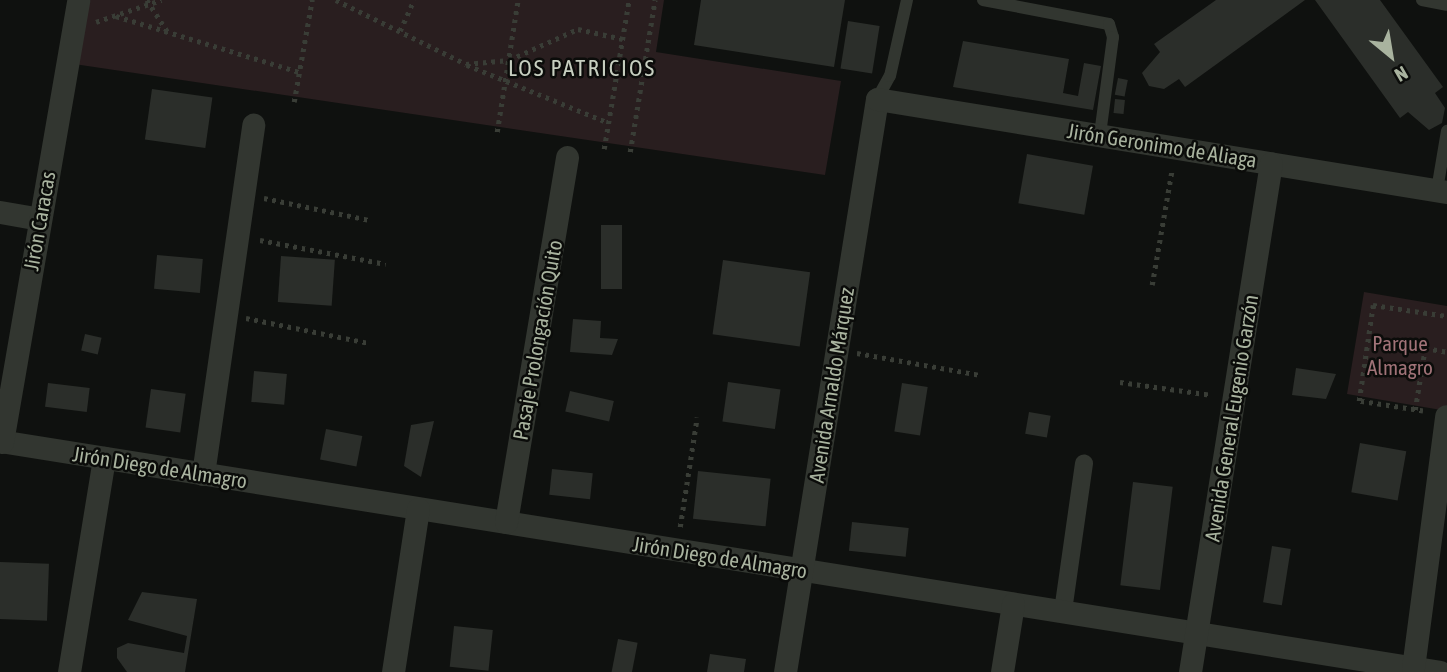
<!DOCTYPE html>
<meta charset="utf-8">
<style>
body{margin:0}
#map{position:relative;width:1447px;height:672px;overflow:hidden;background:#0f110f;font-family:"Asap Condensed",sans-serif}
div>[style]{position:absolute}
.green>*{inset:0;background:#291e1f}
.building>*{inset:0;background:#2b2e2a;transform-origin:0 0}
.path>*{height:4.5px;margin-top:-2.25px;transform-origin:0;background:repeating-linear-gradient(90deg,#393d36 0 3.5px,transparent 0 8.5px)}
.service>*{height:12px;margin:-6px;padding:0 6px;transform-origin:6px;border-radius:6px;background:#323630}
.pedestrian>*{height:18px;margin:-9px;padding:0 9px;transform-origin:9px;border-radius:9px;background:#323630}
.minor>*{height:23px;margin:-11.5px;padding:0 11.5px;transform-origin:11.5px;border-radius:11.5px;background:#323630}
span{translate:-50% -50%;white-space:nowrap;text-align:center;line-height:1.15;-webkit-text-stroke:5px #0b0c0a;paint-order:stroke}
.street-label{font-size:21px;color:#a9b39f}
.park-label{font-size:21px;color:#a17378}
.neighbourhood-label{font-size:23px;color:#c7cfc0;letter-spacing:2px}
.north{position:absolute;left:1356px;top:21px;width:70px;height:70px;-webkit-text-stroke:5px #0b0c0a;paint-order:stroke;rotate:150deg;font-size:19px;font-weight:700;line-height:28px;text-align:center;color:#a9b39f}
.north::after{content:'';display:block;margin:auto;width:24px;height:32px;background:#a9b39f;clip-path:polygon(50% 0,100% 100%,50% 72%,0 100%)}
</style>
<div id="map">
<div class="green">
<div style="clip-path:polygon(85px 0,664px 0,656px 52px,841px 81px,825px 175px,74px 64px)"></div>
<div style="clip-path:polygon(1364px 292px,1447px 306px,1447px 411px,1347px 394px)"></div>
</div>
<div class="building">
<div style="clip-path:polygon(701px 0,845px 0,834px 67px,694px 45px)"></div>
<div style="clip-path:polygon(1216px 0,1305px 0,1185px 87px,1179px 79px,1164px 89px,1149px 86px,1142px 73px,1160px 52px,1154px 44px)"></div>
<div style="clip-path:polygon(1315px 0,1380px 0,1443px 87px,1435px 93px,1445px 108px,1442px 123px,1429px 130px,1408px 112px,1400px 118px)"></div>
<div style="left:848px;top:21px;width:32px;height:48px;rotate:9deg"></div>
<div style="clip-path:polygon(963px 41px,1069px 59px,1063px 93px,1078px 96px,1084px 63px,1101px 66px,1093px 110px,953px 87px)"></div>
<div style="left:1118px;top:78px;width:10px;height:17px;rotate:11deg"></div>
<div style="left:152px;top:89px;width:61px;height:51px;rotate:8deg"></div>
<div style="left:1115px;top:99px;width:10px;height:14px;rotate:6deg"></div>
<div style="left:1027px;top:154px;width:67px;height:50px;rotate:10deg"></div>
<div style="left:601px;top:225px;width:21px;height:64px"></div>
<div style="left:157px;top:255px;width:46px;height:34px;rotate:5deg"></div>
<div style="left:281px;top:256px;width:54px;height:46px;rotate:4deg"></div>
<div style="left:723px;top:260px;width:88px;height:75px;rotate:8deg"></div>
<div style="clip-path:polygon(573px 319px,601px 321px,600px 338px,618px 339px,612px 355px,570px 352px)"></div>
<div style="left:85px;top:334px;width:17px;height:17px;rotate:13deg"></div>
<div style="clip-path:polygon(1296px 368px,1336px 374px,1326px 399px,1292px 395px)"></div>
<div style="left:254px;top:371px;width:33px;height:31px;rotate:5deg"></div>
<div style="left:728px;top:382px;width:53px;height:40px;rotate:8deg"></div>
<div style="left:48px;top:383px;width:42px;height:24px;rotate:7deg"></div>
<div style="left:902px;top:383px;width:26px;height:49px;rotate:9deg"></div>
<div style="left:151px;top:389px;width:35px;height:39px;rotate:8deg"></div>
<div style="left:570px;top:391px;width:45px;height:21px;rotate:13deg"></div>
<div style="left:1029px;top:412px;width:22px;height:22px;rotate:10deg"></div>
<div style="clip-path:polygon(434px 421px,421px 477px,404px 466px,411px 425px)"></div>
<div style="left:326px;top:429px;width:37px;height:31px;rotate:11deg"></div>
<div style="left:1360px;top:443px;width:47px;height:50px;rotate:10deg"></div>
<div style="left:552px;top:469px;width:41px;height:26px;rotate:6deg"></div>
<div style="left:698px;top:471px;width:73px;height:48px;rotate:6deg"></div>
<div style="left:1133px;top:482px;width:40px;height:104px;rotate:7deg"></div>
<div style="left:852px;top:522px;width:57px;height:29px;rotate:6deg"></div>
<div style="left:1272px;top:546px;width:19px;height:57px;rotate:9deg"></div>
<div style="left:0;top:562px;width:49px;height:57px;rotate:2deg"></div>
<div style="clip-path:polygon(142px 592px,197px 599px,185px 672px,127px 672px,117px 658px,117px 648px,128px 643px,184px 653px,187px 636px,128px 620px)"></div>
<div style="left:454px;top:626px;width:39px;height:41px;rotate:6deg"></div>
<div style="left:618px;top:639px;width:20px;height:34px;rotate:11deg"></div>
<div style="clip-path:polygon(710px 654px,746px 659px,744px 672px,707px 672px)"></div>
</div>
<div class="path">
<div style="left:147px;top:0;width:37px;rotate:57deg"></div>
<div style="left:336px;top:0;width:145px;rotate:26.2deg"></div>
<div style="left:466px;top:64px;width:43px;rotate:-5.3deg"></div>
<div style="left:509px;top:60px;width:76px;rotate:-24.2deg"></div>
<div style="left:578px;top:29px;width:46px;rotate:12.5deg"></div>
<div style="left:116px;top:16px;width:191px;rotate:17deg"></div>
<div style="left:96px;top:22px;width:69px;rotate:-18.7deg"></div>
<div style="left:400px;top:31px;width:34px;rotate:-66deg"></div>
<div style="left:467px;top:65px;width:153px;rotate:22.2deg"></div>
<div style="left:294px;top:102px;width:104px;rotate:-80deg"></div>
<div style="left:497px;top:132px;width:134px;rotate:-81deg"></div>
<div style="left:604px;top:149px;width:151px;rotate:-80.5deg"></div>
<div style="left:630px;top:152px;width:154px;rotate:-80.7deg"></div>
<div style="left:264px;top:198px;width:107px;rotate:11.8deg"></div>
<div style="left:260px;top:240px;width:128px;rotate:10.8deg"></div>
<div style="left:1152px;top:285px;width:118px;rotate:-80.2deg"></div>
<div style="left:246px;top:318px;width:126px;rotate:11.5deg"></div>
<div style="left:857px;top:353px;width:126px;rotate:10.1deg"></div>
<div style="left:1120px;top:382px;width:93px;rotate:8deg"></div>
<div style="left:1415px;top:410px;width:63px;rotate:-80.8deg"></div>
<div style="left:1425px;top:348px;width:22px;rotate:10deg"></div>
<div style="left:1423px;top:411px;width:65px;rotate:-171.1deg"></div>
<div style="left:1359px;top:401px;width:97px;rotate:-81.7deg"></div>
<div style="left:1373px;top:305px;width:75px;rotate:8.5deg"></div>
<div style="left:680px;top:527px;width:111px;rotate:-81.2deg"></div>
</div>
<div class="service">
<div style="left:983px;top:0;width:128px;rotate:10.8deg"></div>
<div style="left:1109px;top:24px;width:14px;rotate:73deg"></div>
<div style="left:1113px;top:37px;width:99px;rotate:97.6deg"></div>
<div style="left:1422px;top:0;width:25px;rotate:11deg"></div>
<div style="left:877px;top:99px;width:26px;rotate:-61deg"></div>
<div style="left:890px;top:76px;width:78px;rotate:-77.4deg"></div>
<div style="left:1437px;top:190px;width:60px;rotate:-80.4deg"></div>
</div>
<div class="pedestrian">
<div style="left:1063px;top:611px;width:149px;rotate:-81.9deg"></div>
</div>
<div class="minor">
<div style="left:0;top:212px;width:40px;rotate:10deg"></div>
<div style="left:0;top:441px;width:1458px;rotate:9.11deg"></div>
<div style="left:2px;top:442px;width:448px;rotate:-80.2deg"></div>
<div style="left:203px;top:474px;width:353px;rotate:-81.8deg"></div>
<div style="left:506px;top:522px;width:370px;rotate:-80.5deg"></div>
<div style="left:1413px;top:668px;width:254px;rotate:-82.5deg"></div>
<div style="left:69px;top:672px;width:217px;rotate:-80.7deg"></div>
<div style="left:393px;top:672px;width:165px;rotate:-81.3deg"></div>
<div style="left:785px;top:672px;width:580px;rotate:-80.88deg"></div>
<div style="left:877px;top:99px;width:578px;rotate:9.27deg"></div>
<div style="left:1002px;top:672px;width:69px;rotate:-80.8deg"></div>
<div style="left:1190px;top:672px;width:515px;rotate:-80.96deg"></div>
</div>
<div class="street-label">
<span style="left:1162px;top:145px;rotate:9deg">Jirón Geronimo de Aliaga</span>
<span style="left:39px;top:221px;rotate:-80deg">Jirón Caracas</span>
<span style="left:537px;top:340px;rotate:-80deg">Pasaje Prolongación Quito</span>
<span style="left:831px;top:385px;rotate:-81deg">Avenida Arnaldo Márquez</span>
<span style="left:1231px;top:418px;rotate:-81deg">Avenida General Eugenio Garzón</span>
<span style="left:160px;top:467px;rotate:9deg">Jirón Diego de Almagro</span>
<span style="left:720px;top:557px;rotate:9deg">Jirón Diego de Almagro</span>
</div>
<div class="park-label">
<span style="left:1400px;top:355px">Parque<br>Almagro</span>
</div>
<div class="neighbourhood-label">
<span style="left:582px;top:68px">LOS PATRICIOS</span>
</div>
<div class="north">N</div>
</div>
